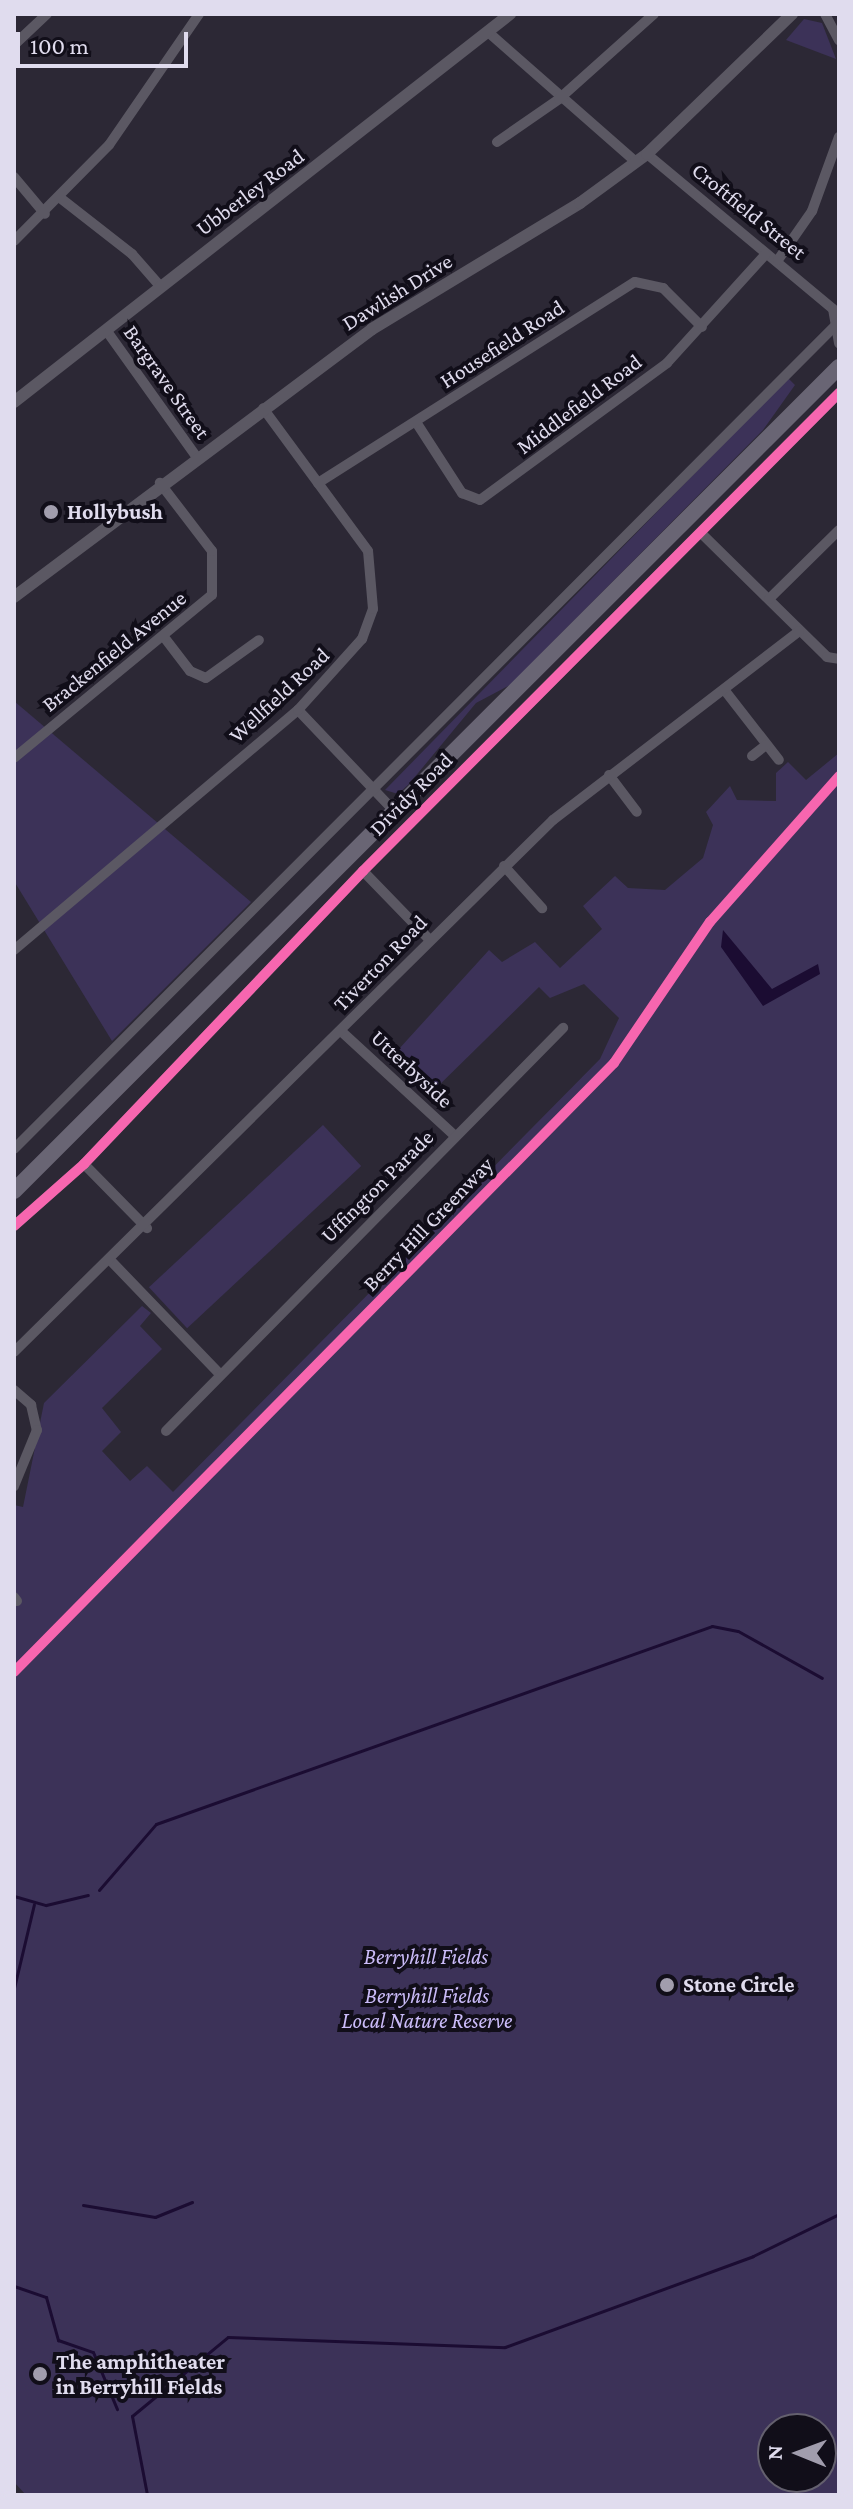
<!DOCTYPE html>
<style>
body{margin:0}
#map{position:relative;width:853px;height:2509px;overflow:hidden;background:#2c2835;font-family:"Crimson Pro",serif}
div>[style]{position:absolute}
.green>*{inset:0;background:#3c3258;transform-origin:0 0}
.water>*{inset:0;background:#1b0c32}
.stream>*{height:3px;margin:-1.5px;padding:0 1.5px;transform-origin:1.5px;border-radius:1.5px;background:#1b0c32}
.minor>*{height:10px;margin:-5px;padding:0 5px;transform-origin:5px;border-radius:5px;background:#5b5863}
.tertiary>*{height:12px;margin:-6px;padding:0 6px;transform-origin:6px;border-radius:6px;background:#5b5863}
.primary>*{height:16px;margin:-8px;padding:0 8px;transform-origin:8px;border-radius:8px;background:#696574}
.cycleway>*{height:10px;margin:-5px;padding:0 5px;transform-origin:5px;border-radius:5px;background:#f766af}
.dots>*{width:22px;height:22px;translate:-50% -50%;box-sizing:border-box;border:4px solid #110e19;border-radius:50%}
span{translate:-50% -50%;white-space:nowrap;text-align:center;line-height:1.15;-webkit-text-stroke:8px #110e19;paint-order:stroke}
.street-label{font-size:22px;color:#e0dcee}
.poi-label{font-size:22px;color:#e0dcee;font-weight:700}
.left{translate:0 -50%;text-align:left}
.park-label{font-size:22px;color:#cbbcf9;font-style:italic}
.frame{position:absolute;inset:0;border:16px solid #e0dcee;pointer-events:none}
.north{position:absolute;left:757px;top:2413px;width:80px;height:80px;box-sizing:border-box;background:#110e19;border:2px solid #64606e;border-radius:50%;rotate:271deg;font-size:22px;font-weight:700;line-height:32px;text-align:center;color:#e0dcee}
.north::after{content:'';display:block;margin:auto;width:28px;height:36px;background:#a19dad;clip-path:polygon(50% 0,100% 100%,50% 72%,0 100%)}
.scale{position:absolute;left:16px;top:32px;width:172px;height:36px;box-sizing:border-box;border:4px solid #e0dcee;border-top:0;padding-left:10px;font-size:24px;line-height:28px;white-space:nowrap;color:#e0dcee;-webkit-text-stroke:6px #110e19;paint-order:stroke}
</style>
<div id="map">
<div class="green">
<div style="clip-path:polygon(804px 19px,822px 23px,836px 59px,786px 40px)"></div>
<div style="clip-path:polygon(788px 378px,795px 385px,763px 430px,510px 685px,476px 703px,409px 784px,398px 794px,385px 790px)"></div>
<div style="clip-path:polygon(14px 701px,251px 902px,112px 1041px,14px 881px)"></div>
<div style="clip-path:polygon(evenodd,839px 753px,839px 2495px,26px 2495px,14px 2482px,14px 1505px,23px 1507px,44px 1403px,142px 1306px,151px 1313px,140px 1326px,162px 1349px,102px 1408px,121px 1432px,102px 1451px,130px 1481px,147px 1466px,173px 1492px,600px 1059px,619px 1018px,584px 984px,550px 998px,539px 987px,427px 1097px,388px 1061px,489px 950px,502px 962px,535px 942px,560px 968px,602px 929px,583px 906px,615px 876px,628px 888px,665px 890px,703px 858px,713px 825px,706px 812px,730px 786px,737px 800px,776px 801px,776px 773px,788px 762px,806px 780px,839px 753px,773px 2429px,821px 2429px,821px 2477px,773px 2477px,773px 2429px)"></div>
<div style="left:323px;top:1125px;width:56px;height:238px;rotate:47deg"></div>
</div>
<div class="water">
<div style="clip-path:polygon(723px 930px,772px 989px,818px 964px,820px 974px,763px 1006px,721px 947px)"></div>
</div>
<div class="stream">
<div style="left:99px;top:1890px;width:87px;rotate:-49.2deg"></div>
<div style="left:156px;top:1824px;width:590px;rotate:-19.6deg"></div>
<div style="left:712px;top:1626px;width:26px;rotate:11deg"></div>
<div style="left:738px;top:1631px;width:96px;rotate:29.2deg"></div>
<div style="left:14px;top:1896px;width:33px;rotate:16deg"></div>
<div style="left:46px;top:1905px;width:43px;rotate:-13.4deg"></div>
<div style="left:14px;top:1988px;width:86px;rotate:-76.6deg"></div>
<div style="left:83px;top:2205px;width:73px;rotate:9.5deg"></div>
<div style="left:155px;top:2217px;width:40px;rotate:-22deg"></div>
<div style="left:14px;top:2286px;width:34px;rotate:19deg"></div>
<div style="left:46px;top:2297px;width:45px;rotate:74.4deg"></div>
<div style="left:58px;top:2340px;width:37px;rotate:19deg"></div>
<div style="left:93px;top:2352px;width:62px;rotate:67.2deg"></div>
<div style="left:132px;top:2416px;width:124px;rotate:-39.5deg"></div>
<div style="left:228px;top:2337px;width:277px;rotate:2.1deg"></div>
<div style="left:505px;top:2347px;width:264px;rotate:-20.1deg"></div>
<div style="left:753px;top:2256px;width:96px;rotate:-26deg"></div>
<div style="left:132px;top:2416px;width:80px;rotate:79.2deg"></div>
</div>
<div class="minor">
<div style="left:825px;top:14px;width:30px;rotate:62deg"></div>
<div style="left:488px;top:32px;width:197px;rotate:41.3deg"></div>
<div style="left:14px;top:45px;width:45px;rotate:-43.2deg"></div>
<div style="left:497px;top:142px;width:75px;rotate:-34.7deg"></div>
<div style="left:559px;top:99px;width:127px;rotate:-41.8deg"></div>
<div style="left:647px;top:154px;width:242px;rotate:39.8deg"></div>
<div style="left:833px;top:309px;width:35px;rotate:80deg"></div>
<div style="left:14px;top:177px;width:48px;rotate:50deg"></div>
<div style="left:59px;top:197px;width:93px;rotate:38deg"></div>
<div style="left:132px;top:254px;width:43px;rotate:48.8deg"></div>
<div style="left:14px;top:241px;width:135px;rotate:-45.3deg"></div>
<div style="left:109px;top:145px;width:159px;rotate:-55.5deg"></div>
<div style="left:778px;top:260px;width:60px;rotate:-55.2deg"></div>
<div style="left:812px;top:211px;width:79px;rotate:-70deg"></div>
<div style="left:106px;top:330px;width:155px;rotate:54.5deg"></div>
<div style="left:416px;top:422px;width:85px;rotate:57.1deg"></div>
<div style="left:462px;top:493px;width:19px;rotate:21deg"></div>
<div style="left:480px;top:500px;width:232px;rotate:-36.2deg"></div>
<div style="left:667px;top:363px;width:147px;rotate:-47.8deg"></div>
<div style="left:318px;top:483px;width:375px;rotate:-32.4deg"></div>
<div style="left:635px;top:282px;width:29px;rotate:12deg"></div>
<div style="left:663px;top:288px;width:55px;rotate:45deg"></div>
<div style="left:702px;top:534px;width:175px;rotate:44.5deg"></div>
<div style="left:827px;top:657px;width:12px;rotate:9deg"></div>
<div style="left:769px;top:599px;width:98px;rotate:-44.6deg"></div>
<div style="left:164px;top:637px;width:43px;rotate:52.6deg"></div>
<div style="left:190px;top:671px;width:17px;rotate:24deg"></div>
<div style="left:206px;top:678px;width:65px;rotate:-35.6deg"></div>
<div style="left:726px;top:692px;width:86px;rotate:52.1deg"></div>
<div style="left:298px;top:710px;width:141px;rotate:46.4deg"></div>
<div style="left:752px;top:756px;width:18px;rotate:-38deg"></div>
<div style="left:14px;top:758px;width:256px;rotate:-39.5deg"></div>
<div style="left:212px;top:595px;width:44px;rotate:-90deg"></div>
<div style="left:212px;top:551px;width:86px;rotate:-127.4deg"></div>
<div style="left:609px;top:775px;width:46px;rotate:52.9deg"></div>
<div style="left:504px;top:866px;width:57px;rotate:47.9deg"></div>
<div style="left:363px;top:871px;width:95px;rotate:45.9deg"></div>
<div style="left:14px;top:950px;width:372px;rotate:-40.2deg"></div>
<div style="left:298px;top:710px;width:96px;rotate:-48deg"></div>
<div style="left:362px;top:639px;width:32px;rotate:-70deg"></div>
<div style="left:373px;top:609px;width:58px;rotate:-94.9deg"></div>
<div style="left:368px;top:551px;width:177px;rotate:-126.3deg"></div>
<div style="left:342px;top:1032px;width:154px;rotate:42.6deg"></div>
<div style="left:14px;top:1149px;width:1168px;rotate:-45.07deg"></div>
<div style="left:84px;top:1164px;width:90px;rotate:45.5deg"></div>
<div style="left:14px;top:1226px;width:94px;rotate:-41.5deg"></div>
<div style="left:84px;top:1164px;width:405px;rotate:-46.4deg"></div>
<div style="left:363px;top:871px;width:675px;rotate:-45.12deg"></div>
<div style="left:112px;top:1262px;width:154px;rotate:46.1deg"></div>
<div style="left:14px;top:1352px;width:757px;rotate:-44.63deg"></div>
<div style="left:553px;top:820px;width:310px;rotate:-37.5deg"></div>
<div style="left:14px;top:1390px;width:23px;rotate:41deg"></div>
<div style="left:31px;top:1405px;width:26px;rotate:77deg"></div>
<div style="left:37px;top:1430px;width:61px;rotate:112.3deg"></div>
<div style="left:166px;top:1431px;width:566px;rotate:-45.43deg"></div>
<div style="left:14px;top:1597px;width:5px;rotate:53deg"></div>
</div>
<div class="tertiary">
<div style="left:14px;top:402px;width:630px;rotate:-38.03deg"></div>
<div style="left:14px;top:597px;width:447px;rotate:-36.8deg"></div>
<div style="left:372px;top:329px;width:243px;rotate:-31.2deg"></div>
<div style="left:580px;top:203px;width:83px;rotate:-36.2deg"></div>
<div style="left:647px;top:154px;width:202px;rotate:-44deg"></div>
</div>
<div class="primary">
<div style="left:14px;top:1191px;width:1166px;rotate:-44.97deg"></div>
</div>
<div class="cycleway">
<div style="left:14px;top:1226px;width:94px;rotate:-41.5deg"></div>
<div style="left:84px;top:1164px;width:405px;rotate:-46.4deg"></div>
<div style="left:363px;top:871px;width:675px;rotate:-45.12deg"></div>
<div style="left:14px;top:1672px;width:855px;rotate:-45.43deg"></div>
<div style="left:614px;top:1063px;width:171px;rotate:-55.8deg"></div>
<div style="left:710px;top:922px;width:195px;rotate:-48.5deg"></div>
</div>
<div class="dots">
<div style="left:51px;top:512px;background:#a19dad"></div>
<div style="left:667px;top:1985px;background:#a19dad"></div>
<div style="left:40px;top:2374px;background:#a19dad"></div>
</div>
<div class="street-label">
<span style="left:250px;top:192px;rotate:-37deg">Ubberley Road</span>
<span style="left:749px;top:211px;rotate:39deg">Croftfield Street</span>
<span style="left:397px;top:292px;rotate:-32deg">Dawlish Drive</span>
<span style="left:502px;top:344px;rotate:-33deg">Housefield Road</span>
<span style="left:167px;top:382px;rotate:55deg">Bargrave Street</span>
<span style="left:579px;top:404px;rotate:-37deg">Middlefield Road</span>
<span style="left:114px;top:651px;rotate:-39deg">Brackenfield Avenue</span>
<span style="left:279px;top:695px;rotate:-43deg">Wellfield Road</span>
<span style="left:411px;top:794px;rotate:-45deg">Dividy Road</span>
<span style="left:380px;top:963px;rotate:-46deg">Tiverton Road</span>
<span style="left:412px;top:1069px;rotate:43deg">Utterbyside</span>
<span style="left:377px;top:1186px;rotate:-45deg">Uffington Parade</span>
<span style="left:428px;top:1224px;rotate:-46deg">Berry Hill Greenway</span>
</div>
<div class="poi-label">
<span class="left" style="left:67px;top:512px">Hollybush</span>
<span class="left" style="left:683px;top:1985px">Stone Circle</span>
<span class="left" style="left:56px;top:2374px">The amphitheater<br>in Berryhill Fields</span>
</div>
<div class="park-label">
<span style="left:426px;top:1957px">Berryhill Fields</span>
<span style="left:427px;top:2008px">Berryhill Fields<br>Local Nature Reserve</span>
</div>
<div class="frame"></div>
<div class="north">N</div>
<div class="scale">100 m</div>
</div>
